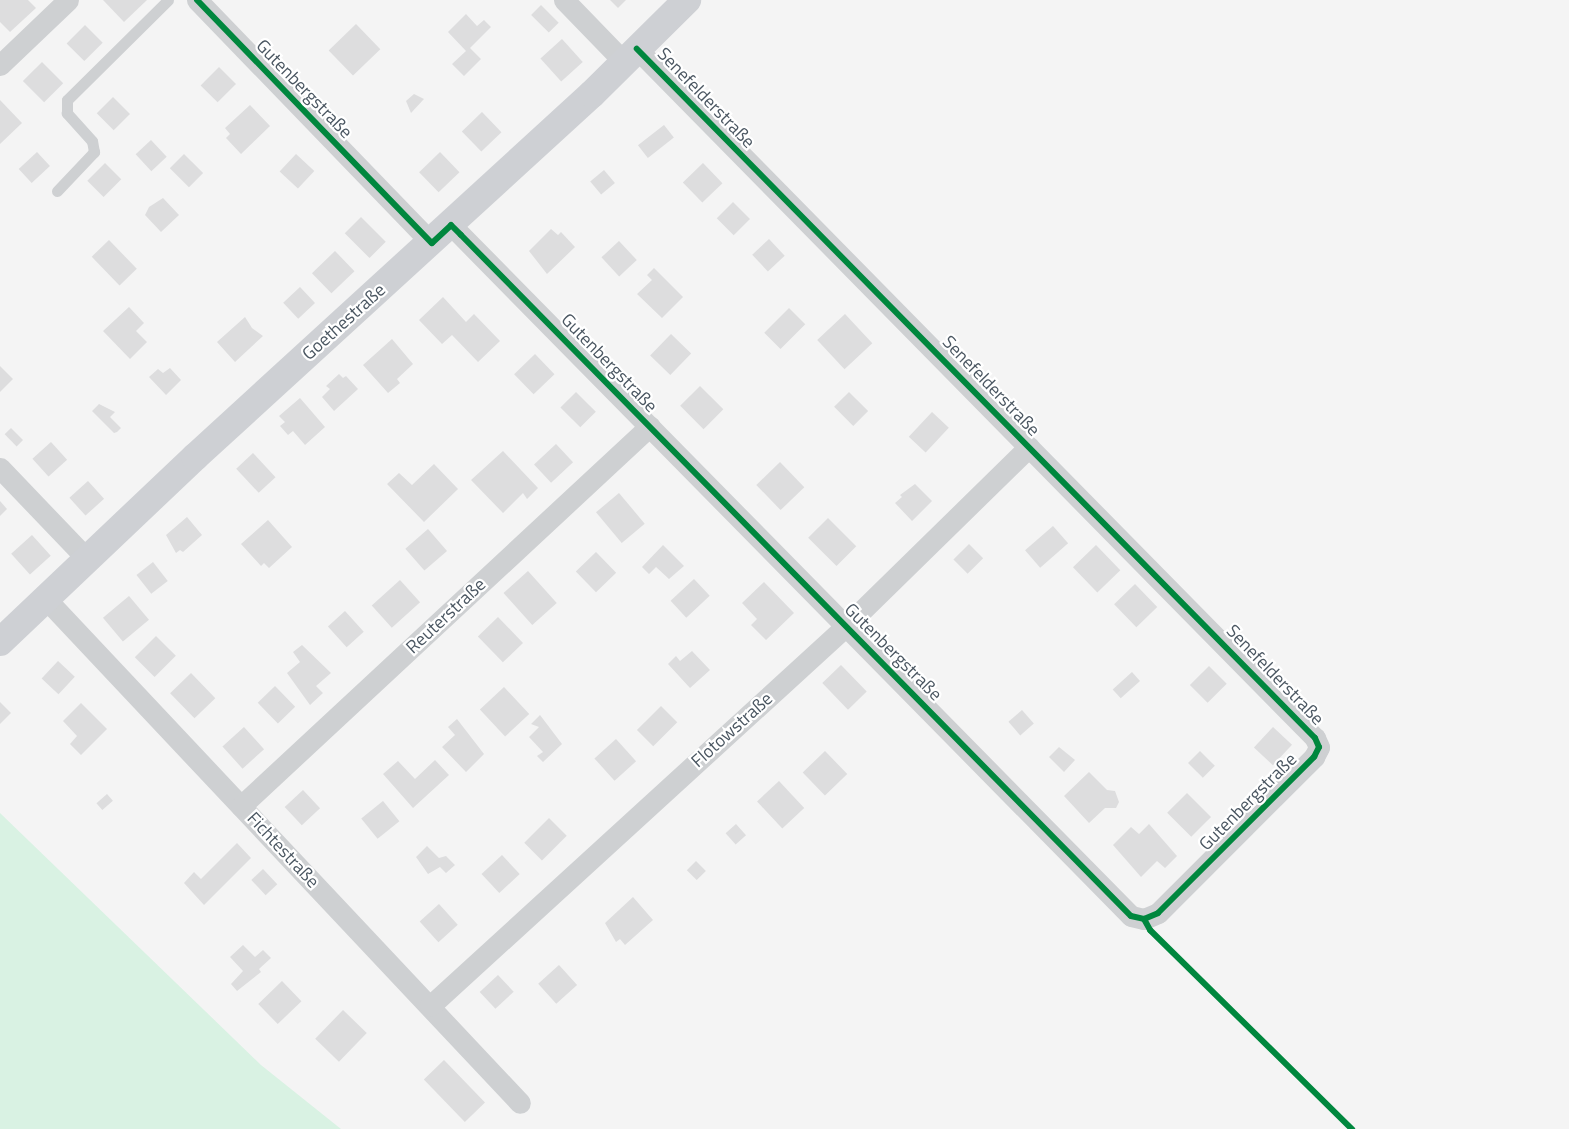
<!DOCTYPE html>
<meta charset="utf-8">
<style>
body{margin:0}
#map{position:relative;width:1569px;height:1129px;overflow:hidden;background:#f4f4f4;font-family:"Titillium Web",sans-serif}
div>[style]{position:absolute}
.green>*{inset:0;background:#d9f2e3}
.building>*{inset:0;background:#ddddde;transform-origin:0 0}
.lane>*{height:11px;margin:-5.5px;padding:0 5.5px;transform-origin:5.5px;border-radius:5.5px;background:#ced0d2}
.street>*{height:21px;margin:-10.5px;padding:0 10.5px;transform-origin:10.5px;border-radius:10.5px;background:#ced0d2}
.secondary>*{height:28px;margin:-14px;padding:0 14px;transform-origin:14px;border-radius:14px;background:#ced0d4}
.cycleway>*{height:6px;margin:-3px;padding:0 3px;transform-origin:3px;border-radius:3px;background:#00873e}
span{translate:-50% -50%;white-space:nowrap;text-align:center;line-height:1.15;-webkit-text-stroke:4.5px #fff;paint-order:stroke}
.street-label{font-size:18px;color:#4a5661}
</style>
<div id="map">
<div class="green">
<div style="clip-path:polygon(0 813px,261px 1065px,341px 1129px,0 1129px)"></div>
</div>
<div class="building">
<div style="clip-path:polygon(0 0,28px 0,36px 8px,10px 32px,0 22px)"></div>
<div style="clip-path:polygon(103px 0,147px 0,124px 22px)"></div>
<div style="clip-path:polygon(610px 0,626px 0,618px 8px)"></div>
<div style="left:541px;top:5px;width:25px;height:14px;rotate:45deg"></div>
<div style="clip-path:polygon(466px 14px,477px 26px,484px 20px,491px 27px,470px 48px,481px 59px,464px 76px,452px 64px,466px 51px,448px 32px)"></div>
<div style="left:356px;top:24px;width:35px;height:38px;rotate:46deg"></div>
<div style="left:85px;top:25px;width:25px;height:26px;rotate:45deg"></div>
<div style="left:562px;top:39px;width:31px;height:29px;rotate:48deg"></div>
<div style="left:42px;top:62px;width:30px;height:27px;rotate:45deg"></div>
<div style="left:219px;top:67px;width:24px;height:26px;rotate:45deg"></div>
<div style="clip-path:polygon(414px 94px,424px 99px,411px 113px,406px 101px)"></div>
<div style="left:113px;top:97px;width:24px;height:23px;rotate:45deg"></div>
<div style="clip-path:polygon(0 100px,22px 123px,0 144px)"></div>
<div style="clip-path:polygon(250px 105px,270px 126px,241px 154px,226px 138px,230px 134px,225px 128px)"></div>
<div style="left:482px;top:112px;width:28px;height:28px;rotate:46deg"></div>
<div style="left:664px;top:125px;width:16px;height:33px;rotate:52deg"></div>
<div style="left:151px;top:140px;width:23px;height:21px;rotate:47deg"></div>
<div style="left:37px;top:152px;width:19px;height:25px;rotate:47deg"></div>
<div style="left:440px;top:152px;width:28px;height:29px;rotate:46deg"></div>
<div style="left:184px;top:154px;width:27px;height:20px;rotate:45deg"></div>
<div style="left:296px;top:154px;width:25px;height:24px;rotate:43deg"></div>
<div style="left:105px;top:163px;width:23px;height:25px;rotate:45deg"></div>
<div style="left:703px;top:163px;width:28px;height:28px;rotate:46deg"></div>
<div style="left:604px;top:170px;width:17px;height:18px;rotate:50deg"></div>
<div style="clip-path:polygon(163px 198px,179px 215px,161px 232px,145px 215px,149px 207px)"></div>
<div style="left:733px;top:202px;width:24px;height:23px;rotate:45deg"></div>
<div style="left:361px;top:217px;width:35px;height:23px;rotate:45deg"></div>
<div style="clip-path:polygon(551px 229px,558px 235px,561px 232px,575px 247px,547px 274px,529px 251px)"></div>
<div style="left:769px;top:239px;width:23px;height:23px;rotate:47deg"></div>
<div style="left:109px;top:240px;width:40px;height:24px;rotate:46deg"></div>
<div style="left:619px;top:241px;width:26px;height:24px;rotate:47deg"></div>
<div style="left:335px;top:251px;width:28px;height:32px;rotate:46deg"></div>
<div style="clip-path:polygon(654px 268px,683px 297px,662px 318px,637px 294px,652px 280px,647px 275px)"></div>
<div style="left:300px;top:287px;width:22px;height:23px;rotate:47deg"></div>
<div style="clip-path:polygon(443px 297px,466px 322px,474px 314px,500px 341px,478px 362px,452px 335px,442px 344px,419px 320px)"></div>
<div style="clip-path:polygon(129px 307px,144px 323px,136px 331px,147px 342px,130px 359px,103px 331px)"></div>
<div style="left:789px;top:308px;width:23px;height:35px;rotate:45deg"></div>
<div style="left:845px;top:314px;width:40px;height:38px;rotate:47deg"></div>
<div style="clip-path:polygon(245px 317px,252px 328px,263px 336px,235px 362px,217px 342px)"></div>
<div style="left:671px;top:334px;width:28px;height:30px;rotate:44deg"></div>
<div style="clip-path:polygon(392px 339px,413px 364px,397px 379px,400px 383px,388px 393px,363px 365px)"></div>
<div style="left:535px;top:354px;width:28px;height:29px;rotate:46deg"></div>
<div style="clip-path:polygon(0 366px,13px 379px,0 392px)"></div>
<div style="clip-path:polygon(170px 368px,181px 380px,166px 395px,149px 377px,158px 369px,163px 373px)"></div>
<div style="clip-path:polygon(339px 374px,343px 378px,346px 376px,358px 389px,334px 411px,322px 397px,330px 389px,326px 386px)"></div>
<div style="left:700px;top:386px;width:33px;height:28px;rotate:45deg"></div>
<div style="left:576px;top:392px;width:28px;height:22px;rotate:45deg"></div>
<div style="left:849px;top:392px;width:27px;height:21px;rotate:45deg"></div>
<div style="clip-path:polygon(300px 398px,325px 427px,305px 445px,293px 431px,288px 435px,280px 426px,285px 422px,279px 416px)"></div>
<div style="clip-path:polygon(99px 404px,115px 412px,110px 417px,121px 428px,117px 432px,114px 433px,92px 411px)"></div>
<div style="left:932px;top:412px;width:23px;height:34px;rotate:43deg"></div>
<div style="left:11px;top:428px;width:17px;height:9px;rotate:45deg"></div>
<div style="left:51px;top:442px;width:24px;height:25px;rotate:48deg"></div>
<div style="left:556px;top:444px;width:25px;height:30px;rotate:47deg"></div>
<div style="clip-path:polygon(503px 451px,538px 488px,527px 499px,523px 493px,503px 513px,471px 480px)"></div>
<div style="left:253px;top:453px;width:33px;height:23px;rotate:47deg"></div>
<div style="left:780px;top:462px;width:35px;height:33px;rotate:46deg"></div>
<div style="clip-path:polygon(434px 464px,458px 489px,424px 522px,387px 484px,399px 473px,412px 485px)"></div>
<div style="left:88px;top:481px;width:24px;height:25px;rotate:48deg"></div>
<div style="clip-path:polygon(915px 484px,932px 501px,912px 521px,895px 503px,902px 497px,900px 495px)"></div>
<div style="left:619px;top:493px;width:40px;height:30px;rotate:50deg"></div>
<div style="clip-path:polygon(0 501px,7px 509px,0 516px)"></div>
<div style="clip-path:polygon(187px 517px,202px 535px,183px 552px,180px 550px,176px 553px,166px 535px)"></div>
<div style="left:828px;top:518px;width:40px;height:28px;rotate:45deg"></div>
<div style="clip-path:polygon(268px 520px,292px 547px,269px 568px,264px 563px,261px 566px,241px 544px)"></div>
<div style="left:1053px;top:526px;width:23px;height:37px;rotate:49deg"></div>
<div style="left:428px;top:529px;width:29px;height:30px;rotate:49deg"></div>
<div style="left:32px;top:535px;width:28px;height:28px;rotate:48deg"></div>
<div style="left:969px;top:544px;width:20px;height:22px;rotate:45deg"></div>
<div style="clip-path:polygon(663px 545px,684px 566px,669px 579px,656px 567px,649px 574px,642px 567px)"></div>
<div style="left:1096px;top:545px;width:35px;height:32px;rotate:46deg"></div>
<div style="left:596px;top:552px;width:29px;height:28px;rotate:46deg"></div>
<div style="left:153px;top:562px;width:24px;height:21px;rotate:52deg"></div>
<div style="left:528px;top:571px;width:43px;height:33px;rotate:48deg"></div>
<div style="left:694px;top:579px;width:23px;height:32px;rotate:47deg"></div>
<div style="left:400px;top:580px;width:30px;height:38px;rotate:48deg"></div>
<div style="clip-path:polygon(764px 582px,794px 613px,766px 640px,751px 625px,757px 619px,742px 603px)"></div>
<div style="left:1135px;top:584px;width:32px;height:29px;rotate:46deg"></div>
<div style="left:129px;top:596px;width:31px;height:34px;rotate:50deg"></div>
<div style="left:345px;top:611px;width:28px;height:23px;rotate:48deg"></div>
<div style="left:498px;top:617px;width:36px;height:28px;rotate:46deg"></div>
<div style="left:156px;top:636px;width:28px;height:30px;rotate:45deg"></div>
<div style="clip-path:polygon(302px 645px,331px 673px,316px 686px,323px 693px,310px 705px,287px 673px,300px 662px,293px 652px)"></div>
<div style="clip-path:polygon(692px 651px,710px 670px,690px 688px,668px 664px,676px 656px,680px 661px)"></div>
<div style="left:58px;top:661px;width:23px;height:24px;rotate:43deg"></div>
<div style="left:841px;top:665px;width:37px;height:26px;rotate:46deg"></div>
<div style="left:1209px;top:666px;width:25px;height:27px;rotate:45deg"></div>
<div style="left:1132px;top:672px;width:12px;height:26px;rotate:48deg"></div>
<div style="left:191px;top:673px;width:35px;height:29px;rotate:46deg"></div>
<div style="left:275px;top:686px;width:29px;height:24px;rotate:46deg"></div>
<div style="left:504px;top:687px;width:37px;height:33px;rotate:47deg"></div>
<div style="clip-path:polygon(0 702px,11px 713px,0 724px)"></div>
<div style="clip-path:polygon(81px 703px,107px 729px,81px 755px,70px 744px,77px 736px,63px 721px)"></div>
<div style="left:661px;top:706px;width:23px;height:34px;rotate:45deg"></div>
<div style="left:1022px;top:710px;width:18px;height:18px;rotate:49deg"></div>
<div style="clip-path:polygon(540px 715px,562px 744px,543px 762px,537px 756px,543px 752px,529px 737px,539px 727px,531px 724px)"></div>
<div style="clip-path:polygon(457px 719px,484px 754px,466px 772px,442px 747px,455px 735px,448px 727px)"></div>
<div style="left:244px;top:727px;width:30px;height:29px;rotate:48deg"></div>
<div style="left:1273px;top:727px;width:26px;height:28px;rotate:43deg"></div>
<div style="left:616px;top:739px;width:30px;height:29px;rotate:48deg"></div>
<div style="clip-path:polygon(1059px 747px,1075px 760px,1064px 772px,1049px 757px)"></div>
<div style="left:825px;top:751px;width:32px;height:31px;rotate:46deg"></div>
<div style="left:1200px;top:751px;width:21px;height:17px;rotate:45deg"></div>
<div style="clip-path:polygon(435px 760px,449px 775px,413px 808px,383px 774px,398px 761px,415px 779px)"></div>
<div style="clip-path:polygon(1089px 772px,1107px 790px,1115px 791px,1119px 802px,1116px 808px,1105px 808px,1089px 823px,1064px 796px)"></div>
<div style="left:779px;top:781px;width:37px;height:30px;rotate:47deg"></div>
<div style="left:303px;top:790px;width:25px;height:25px;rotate:47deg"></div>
<div style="left:1187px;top:793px;width:34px;height:28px;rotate:45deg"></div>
<div style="left:107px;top:794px;width:9px;height:14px;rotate:49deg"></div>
<div style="left:383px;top:801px;width:26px;height:28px;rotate:51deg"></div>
<div style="left:549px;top:818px;width:25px;height:35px;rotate:45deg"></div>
<div style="left:736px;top:824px;width:15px;height:14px;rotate:48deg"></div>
<div style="clip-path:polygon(1149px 824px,1177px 856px,1165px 868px,1157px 861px,1141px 877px,1113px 845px,1131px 827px,1139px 834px)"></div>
<div style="clip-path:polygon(237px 843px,251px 858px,204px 905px,184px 883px,194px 872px,201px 879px)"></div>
<div style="clip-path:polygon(427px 846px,439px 858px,446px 856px,455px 865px,446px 873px,440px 867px,428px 874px,416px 857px)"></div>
<div style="left:502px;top:855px;width:26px;height:28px;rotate:47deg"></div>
<div style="left:696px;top:861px;width:14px;height:13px;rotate:45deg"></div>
<div style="left:263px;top:869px;width:21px;height:16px;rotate:47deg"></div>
<div style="clip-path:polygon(633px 897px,653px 920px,625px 945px,620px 939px,616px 942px,605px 923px)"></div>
<div style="left:439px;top:904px;width:28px;height:26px;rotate:48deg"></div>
<div style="clip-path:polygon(243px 945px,255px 957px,263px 950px,271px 958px,259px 969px,261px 972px,237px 991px,231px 984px,243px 971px,230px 957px)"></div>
<div style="left:559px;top:965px;width:27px;height:28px;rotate:48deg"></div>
<div style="left:498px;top:975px;width:23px;height:25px;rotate:47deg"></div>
<div style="left:282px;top:981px;width:28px;height:33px;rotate:46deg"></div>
<div style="left:343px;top:1010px;width:33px;height:40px;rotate:44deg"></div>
<div style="left:444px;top:1060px;width:59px;height:28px;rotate:46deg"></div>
</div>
<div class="lane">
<div style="left:57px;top:191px;width:54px;rotate:-46.5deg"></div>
<div style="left:94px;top:152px;width:11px;rotate:-100deg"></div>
<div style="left:92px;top:141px;width:38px;rotate:-132deg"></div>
<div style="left:67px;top:113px;width:13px;rotate:-90deg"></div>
<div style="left:67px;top:100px;width:142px;rotate:-44.7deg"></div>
</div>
<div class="street">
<div style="left:197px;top:0;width:338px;rotate:46deg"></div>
<div style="left:564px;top:0;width:86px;rotate:45.9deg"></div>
<div style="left:0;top:65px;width:94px;rotate:-43.7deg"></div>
<div style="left:451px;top:225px;width:969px;rotate:45.46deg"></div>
<div style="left:1131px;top:916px;width:13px;rotate:13deg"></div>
<div style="left:1144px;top:919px;width:15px;rotate:-23deg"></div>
<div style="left:1158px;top:913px;width:221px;rotate:-45deg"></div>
<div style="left:1314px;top:757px;width:11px;rotate:-63deg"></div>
<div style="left:1319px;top:747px;width:10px;rotate:-114deg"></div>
<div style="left:1315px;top:738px;width:967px;rotate:-134.54deg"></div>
<div style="left:0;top:468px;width:126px;rotate:46.3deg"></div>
<div style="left:45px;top:598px;width:693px;rotate:46.75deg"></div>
<div style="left:241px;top:806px;width:558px;rotate:-42.9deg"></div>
<div style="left:430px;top:1006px;width:563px;rotate:-42.41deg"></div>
<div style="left:846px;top:626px;width:256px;rotate:-44.4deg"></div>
</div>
<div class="secondary">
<div style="left:0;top:642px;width:269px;rotate:-43.5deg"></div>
<div style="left:195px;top:457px;width:538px;rotate:-42.44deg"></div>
<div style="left:592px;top:94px;width:134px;rotate:-44.7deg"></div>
</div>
<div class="cycleway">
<div style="left:197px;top:0;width:338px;rotate:46deg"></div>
<div style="left:432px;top:243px;width:26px;rotate:-43deg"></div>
<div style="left:451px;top:225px;width:14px;rotate:45deg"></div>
<div style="left:461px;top:235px;width:955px;rotate:45.47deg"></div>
<div style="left:1131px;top:916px;width:13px;rotate:13deg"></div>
<div style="left:1144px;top:919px;width:15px;rotate:-23deg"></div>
<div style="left:1158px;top:913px;width:221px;rotate:-45deg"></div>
<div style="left:1314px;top:757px;width:11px;rotate:-63deg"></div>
<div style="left:1319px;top:747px;width:10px;rotate:-114deg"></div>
<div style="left:1315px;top:738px;width:967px;rotate:-134.54deg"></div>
<div style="left:1144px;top:919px;width:13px;rotate:61deg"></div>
<div style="left:1150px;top:930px;width:284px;rotate:44.6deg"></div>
</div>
<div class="street-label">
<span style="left:304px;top:89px;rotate:46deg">Gutenbergstraße</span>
<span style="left:706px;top:98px;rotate:46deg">Senefelderstraße</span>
<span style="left:344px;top:322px;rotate:-42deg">Goethestraße</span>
<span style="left:609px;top:363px;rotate:46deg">Gutenbergstraße</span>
<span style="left:991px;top:386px;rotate:46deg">Senefelderstraße</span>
<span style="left:446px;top:616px;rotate:-43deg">Reuterstraße</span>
<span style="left:893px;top:652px;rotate:45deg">Gutenbergstraße</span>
<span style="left:1275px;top:675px;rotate:46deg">Senefelderstraße</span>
<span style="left:732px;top:730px;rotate:-42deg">Flotowstraße</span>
<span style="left:1248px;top:802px;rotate:-45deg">Gutenbergstraße</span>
<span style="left:283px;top:850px;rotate:47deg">Fichtestraße</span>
</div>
</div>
